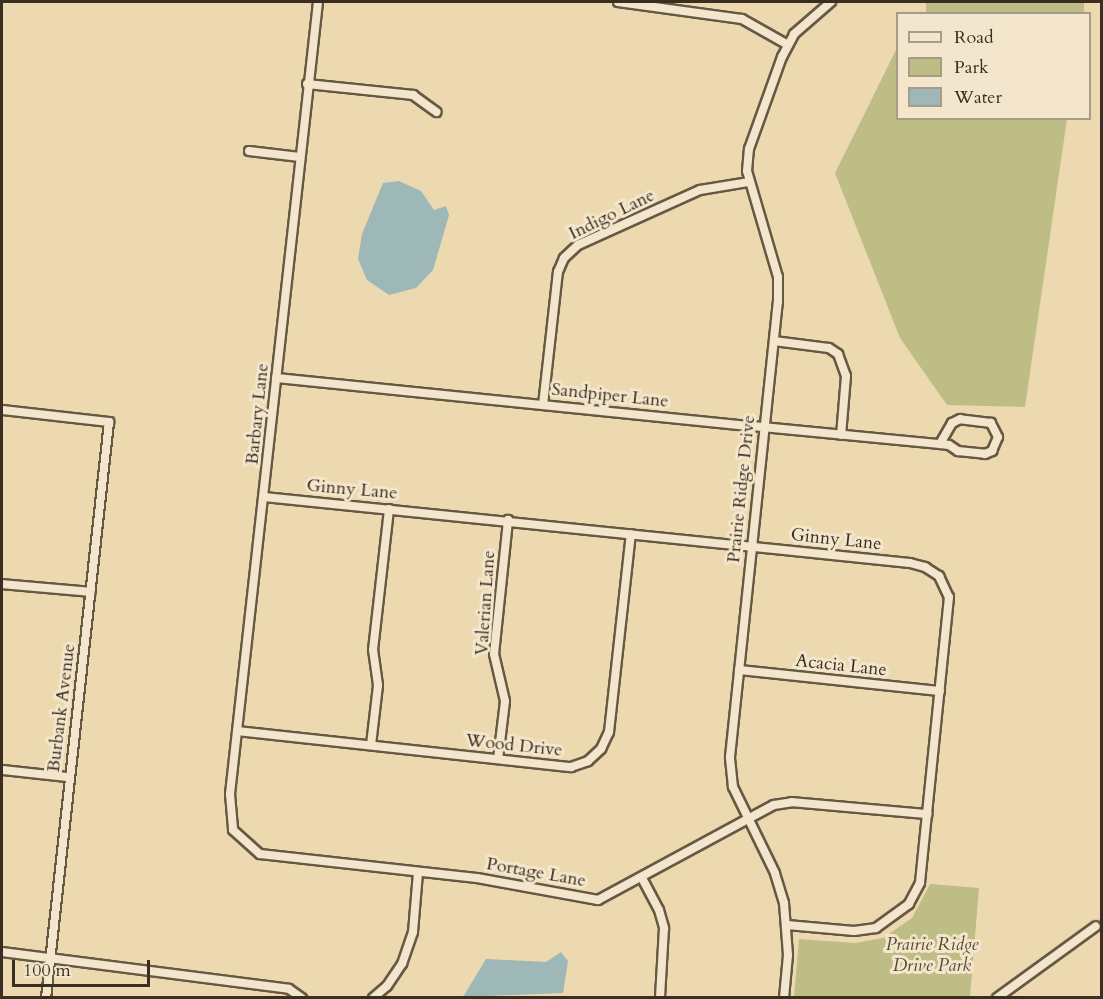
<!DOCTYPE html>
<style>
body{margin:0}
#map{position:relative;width:1103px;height:999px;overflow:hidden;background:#ecd9b0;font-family:Cardo,serif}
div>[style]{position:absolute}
.green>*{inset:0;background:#bfbd86;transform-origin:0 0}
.water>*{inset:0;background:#9eb7b7}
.roads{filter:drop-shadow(2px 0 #665944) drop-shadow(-2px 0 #665944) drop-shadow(0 2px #665944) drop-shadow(0 -2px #665944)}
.minor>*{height:8px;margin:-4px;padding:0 4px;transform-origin:4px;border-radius:4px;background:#f3e6cc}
span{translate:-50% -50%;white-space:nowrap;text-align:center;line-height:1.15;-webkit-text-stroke:6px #f3e6cc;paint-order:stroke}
.street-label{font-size:18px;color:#3a2e20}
.park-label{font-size:18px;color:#554b34;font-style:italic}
.frame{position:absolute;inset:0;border:3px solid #3a2e20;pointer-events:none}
.legend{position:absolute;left:896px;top:12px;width:195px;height:108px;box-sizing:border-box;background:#f3e6cc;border:2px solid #a99c87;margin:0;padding:8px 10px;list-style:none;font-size:18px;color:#3a2e20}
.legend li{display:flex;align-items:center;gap:12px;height:30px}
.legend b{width:30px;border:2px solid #a99c87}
.scale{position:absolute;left:12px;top:960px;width:138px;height:27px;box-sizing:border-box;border:3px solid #3a2e20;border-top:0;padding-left:8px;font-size:18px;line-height:21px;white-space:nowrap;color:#3a2e20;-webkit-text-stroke:4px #f3e6cc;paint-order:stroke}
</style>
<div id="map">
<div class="green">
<div style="left:926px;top:2px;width:158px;height:13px"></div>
<div style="clip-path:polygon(897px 48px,898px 118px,1067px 119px,1025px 407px,947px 405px,900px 338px,835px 173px)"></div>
<div style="clip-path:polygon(930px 884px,979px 888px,970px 997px,794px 997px,799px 939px,855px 943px,883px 938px,912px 918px)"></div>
</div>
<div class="water">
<div style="clip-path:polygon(399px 181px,421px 191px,434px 210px,446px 206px,449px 215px,433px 270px,416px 288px,389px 295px,367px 280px,358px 259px,362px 234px,383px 183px)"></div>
<div style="clip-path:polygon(561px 952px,568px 961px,563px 993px,463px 997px,486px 959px,546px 962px)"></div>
</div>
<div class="roads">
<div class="minor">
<div style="left:318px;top:2px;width:797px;rotate:96.34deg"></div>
<div style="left:230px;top:794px;width:36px;rotate:85deg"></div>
<div style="left:233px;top:830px;width:36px;rotate:42deg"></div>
<div style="left:260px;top:854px;width:218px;rotate:6.3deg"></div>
<div style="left:477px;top:878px;width:123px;rotate:10.3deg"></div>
<div style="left:598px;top:900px;width:200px;rotate:-28.4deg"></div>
<div style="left:774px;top:805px;width:18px;rotate:-9deg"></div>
<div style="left:792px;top:802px;width:136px;rotate:5.1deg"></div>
<div style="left:618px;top:2px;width:125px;rotate:7.8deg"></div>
<div style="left:742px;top:19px;width:53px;rotate:29.5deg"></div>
<div style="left:307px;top:84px;width:107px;rotate:5.9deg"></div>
<div style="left:413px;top:95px;width:29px;rotate:36deg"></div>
<div style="left:249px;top:151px;width:51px;rotate:6.7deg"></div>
<div style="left:774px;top:341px;width:55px;rotate:7.3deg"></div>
<div style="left:829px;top:348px;width:11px;rotate:34deg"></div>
<div style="left:838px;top:354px;width:23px;rotate:70deg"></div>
<div style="left:846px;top:376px;width:59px;rotate:94.8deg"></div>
<div style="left:276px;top:378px;width:478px;rotate:5.8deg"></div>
<div style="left:752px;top:426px;width:189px;rotate:5.5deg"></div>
<div style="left:940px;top:444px;width:9px;rotate:6deg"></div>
<div style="left:949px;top:445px;width:11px;rotate:34deg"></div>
<div style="left:958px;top:451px;width:27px;rotate:6deg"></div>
<div style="left:985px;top:454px;width:8px;rotate:-23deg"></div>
<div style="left:992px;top:451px;width:15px;rotate:-67deg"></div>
<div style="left:998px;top:437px;width:16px;rotate:-117deg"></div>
<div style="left:991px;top:423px;width:31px;rotate:-173deg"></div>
<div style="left:960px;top:419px;width:9px;rotate:153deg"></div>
<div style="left:952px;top:423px;width:24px;rotate:120deg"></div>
<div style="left:543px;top:405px;width:134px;rotate:-83.6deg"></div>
<div style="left:558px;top:272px;width:15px;rotate:-67deg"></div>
<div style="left:564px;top:258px;width:19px;rotate:-43deg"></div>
<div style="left:578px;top:245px;width:134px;rotate:-24.3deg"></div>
<div style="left:700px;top:190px;width:50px;rotate:-9.3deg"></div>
<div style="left:2px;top:410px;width:108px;rotate:6.4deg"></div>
<div style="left:109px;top:422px;width:579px;rotate:96.24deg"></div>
<div style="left:264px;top:497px;width:649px;rotate:5.83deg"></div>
<div style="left:910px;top:563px;width:16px;rotate:15deg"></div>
<div style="left:925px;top:567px;width:17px;rotate:33deg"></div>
<div style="left:939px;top:576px;width:23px;rotate:65deg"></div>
<div style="left:949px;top:597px;width:287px;rotate:95.8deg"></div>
<div style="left:920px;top:883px;width:24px;rotate:118deg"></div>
<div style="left:909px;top:904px;width:41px;rotate:144deg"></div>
<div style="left:876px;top:928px;width:22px;rotate:172deg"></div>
<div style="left:854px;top:931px;width:67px;rotate:-174.9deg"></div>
<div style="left:2px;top:584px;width:89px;rotate:5.1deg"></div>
<div style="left:739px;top:670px;width:202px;rotate:6deg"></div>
<div style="left:237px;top:731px;width:336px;rotate:6.2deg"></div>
<div style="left:571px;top:767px;width:18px;rotate:-19deg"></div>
<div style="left:588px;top:761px;width:18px;rotate:-43deg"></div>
<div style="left:601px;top:749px;width:19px;rotate:-65deg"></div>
<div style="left:609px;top:732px;width:199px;rotate:-83.7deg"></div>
<div style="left:371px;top:745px;width:60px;rotate:-83.3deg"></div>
<div style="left:378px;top:685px;width:35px;rotate:-98deg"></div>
<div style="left:373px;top:650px;width:142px;rotate:-83.5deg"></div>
<div style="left:498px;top:759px;width:58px;rotate:-83.1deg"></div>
<div style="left:505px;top:701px;width:48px;rotate:-103.2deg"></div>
<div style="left:494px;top:654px;width:135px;rotate:-84deg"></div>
<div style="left:2px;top:770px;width:66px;rotate:6.1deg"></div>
<div style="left:642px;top:878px;width:36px;rotate:62deg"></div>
<div style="left:659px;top:910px;width:19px;rotate:74deg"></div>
<div style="left:664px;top:928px;width:70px;rotate:93.3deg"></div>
<div style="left:2px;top:952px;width:289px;rotate:7.3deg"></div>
<div style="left:289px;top:989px;width:16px;rotate:35deg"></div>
<div style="left:373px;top:998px;width:18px;rotate:-41deg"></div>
<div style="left:387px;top:986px;width:27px;rotate:-56deg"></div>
<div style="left:402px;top:964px;width:34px;rotate:-71deg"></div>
<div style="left:413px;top:932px;width:59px;rotate:-85.2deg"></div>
<div style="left:784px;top:998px;width:43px;rotate:-84.7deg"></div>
<div style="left:788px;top:955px;width:52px;rotate:-94.4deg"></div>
<div style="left:784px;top:903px;width:31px;rotate:-107deg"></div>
<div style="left:775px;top:873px;width:96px;rotate:-116deg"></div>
<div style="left:733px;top:787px;width:30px;rotate:-96deg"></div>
<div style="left:730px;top:757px;width:458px;rotate:-84deg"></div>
<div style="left:778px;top:302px;width:25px;rotate:-90deg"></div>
<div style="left:778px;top:277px;width:110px;rotate:-106.3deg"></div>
<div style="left:747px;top:171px;width:22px;rotate:-85deg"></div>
<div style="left:749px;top:149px;width:98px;rotate:-70.3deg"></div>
<div style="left:782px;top:57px;width:26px;rotate:-62deg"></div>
<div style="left:794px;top:34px;width:49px;rotate:-40.9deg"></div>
<div style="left:997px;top:998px;width:122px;rotate:-36deg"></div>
</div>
</div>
<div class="street-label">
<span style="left:612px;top:215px;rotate:-26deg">Indigo Lane</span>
<span style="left:610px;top:396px;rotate:6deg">Sandpiper Lane</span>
<span style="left:258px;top:414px;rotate:-84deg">Barbary Lane</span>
<span style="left:742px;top:489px;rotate:-84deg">Prairie Ridge Drive</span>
<span style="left:352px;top:490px;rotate:5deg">Ginny Lane</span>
<span style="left:836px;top:540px;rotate:6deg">Ginny Lane</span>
<span style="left:486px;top:603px;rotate:-86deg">Valerian Lane</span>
<span style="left:841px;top:666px;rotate:6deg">Acacia Lane</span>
<span style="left:62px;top:708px;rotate:-83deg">Burbank Avenue</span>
<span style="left:514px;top:746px;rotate:6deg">Wood Drive</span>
<span style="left:536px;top:873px;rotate:10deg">Portage Lane</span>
</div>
<div class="park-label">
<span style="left:932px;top:956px">Prairie Ridge<br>Drive Park</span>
</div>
<div class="frame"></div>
<ul class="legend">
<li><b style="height:8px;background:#f3e6cc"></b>Road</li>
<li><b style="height:16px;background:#bfbd86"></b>Park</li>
<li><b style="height:16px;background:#9eb7b7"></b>Water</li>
</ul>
<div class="scale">100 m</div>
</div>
